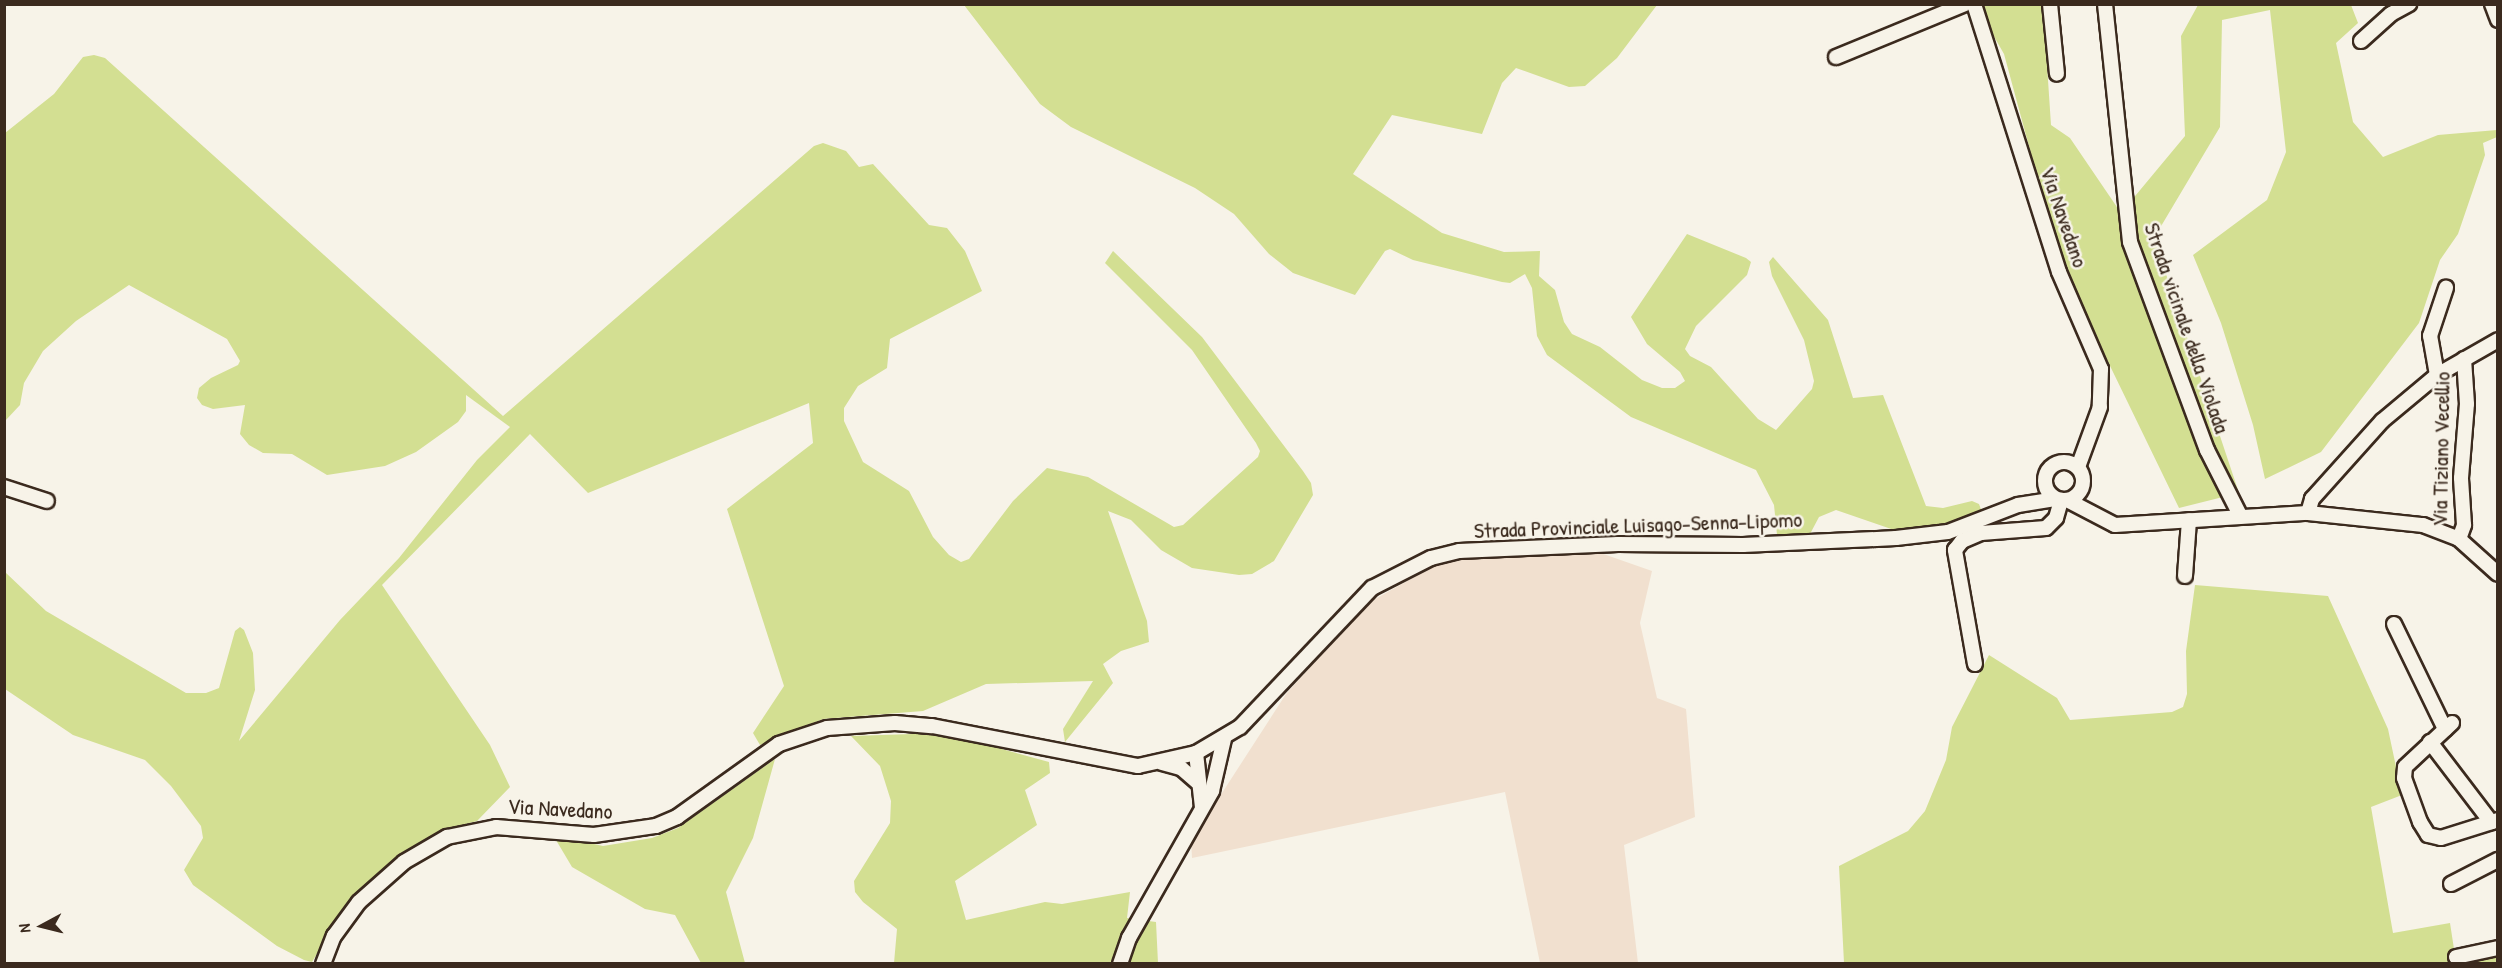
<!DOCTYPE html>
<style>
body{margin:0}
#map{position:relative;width:2502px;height:968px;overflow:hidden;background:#f7f3e8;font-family:"Patrick Hand",sans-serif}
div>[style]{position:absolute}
.built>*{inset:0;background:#f1e0cf}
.green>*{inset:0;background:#d3df92}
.roads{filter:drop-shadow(2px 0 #3b2a1e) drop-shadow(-2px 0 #3b2a1e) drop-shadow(0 2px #3b2a1e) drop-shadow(0 -2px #3b2a1e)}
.minor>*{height:14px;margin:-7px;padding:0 7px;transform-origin:7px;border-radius:7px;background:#f7f3e8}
.minor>.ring{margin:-7px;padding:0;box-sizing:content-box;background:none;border:14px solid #f7f3e8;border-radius:50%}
span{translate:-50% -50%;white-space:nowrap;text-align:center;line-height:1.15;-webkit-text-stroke:5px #f7f3e8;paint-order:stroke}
.street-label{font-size:22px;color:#3b2a1e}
.frame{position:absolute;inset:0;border:6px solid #3b2a1e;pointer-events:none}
.north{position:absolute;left:12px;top:896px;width:60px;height:60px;-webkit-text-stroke:4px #f7f3e8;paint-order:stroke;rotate:263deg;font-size:16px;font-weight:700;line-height:24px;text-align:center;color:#3b2a1e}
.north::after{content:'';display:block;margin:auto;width:21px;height:27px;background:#3b2a1e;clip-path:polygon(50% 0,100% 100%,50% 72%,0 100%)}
</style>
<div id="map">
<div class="built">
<div style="clip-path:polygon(1592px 550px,1652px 571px,1640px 623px,1657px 698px,1686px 709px,1695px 817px,1624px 845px,1638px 963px,1540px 963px,1505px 792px,1192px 858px,1191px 841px,1286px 694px,1368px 603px,1443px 561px)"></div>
</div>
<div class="green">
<div style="clip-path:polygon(964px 5px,1657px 5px,1617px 58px,1585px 86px,1569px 87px,1516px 68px,1502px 83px,1482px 134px,1392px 115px,1353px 174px,1442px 233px,1504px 252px,1540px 251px,1539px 276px,1555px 290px,1564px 322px,1572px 334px,1600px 347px,1642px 380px,1662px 388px,1675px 388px,1685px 381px,1680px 372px,1647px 344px,1631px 317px,1687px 234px,1746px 258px,1751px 262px,1747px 275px,1696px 326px,1685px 349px,1690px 356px,1711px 367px,1758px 419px,1776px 430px,1812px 389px,1814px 381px,1804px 340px,1772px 276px,1769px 262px,1773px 257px,1828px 320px,1853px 398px,1883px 395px,1926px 506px,1943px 508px,1972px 501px,1979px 504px,1986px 523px,1900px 532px,1836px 510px,1819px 517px,1810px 534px,1777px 535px,1774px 505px,1756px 470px,1631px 417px,1547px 355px,1537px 336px,1532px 288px,1525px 274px,1510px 283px,1502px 282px,1413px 260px,1390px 249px,1385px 251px,1355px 295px,1293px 273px,1269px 254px,1234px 214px,1195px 188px,1071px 127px,1040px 104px)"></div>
<div style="clip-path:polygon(1976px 5px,2043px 5px,2051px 125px,2070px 138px,2121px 213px,2185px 136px,2181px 36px,2198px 5px,2351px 5px,2358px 23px,2336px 43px,2353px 122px,2383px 157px,2438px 135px,2497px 130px,2497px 137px,2483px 143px,2485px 155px,2458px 234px,2440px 260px,2419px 323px,2321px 452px,2265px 479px,2253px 425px,2221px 323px,2193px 255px,2267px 200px,2286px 152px,2270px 10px,2222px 20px,2220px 127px,2154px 238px,2239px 493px,2179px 508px,2079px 302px,2049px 220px,2004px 54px)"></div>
<div style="clip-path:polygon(94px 55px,105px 58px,503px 416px,814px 146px,823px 143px,846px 151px,859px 167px,873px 164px,929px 225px,947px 228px,965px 251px,982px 291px,890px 339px,887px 368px,858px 386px,844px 408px,844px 421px,863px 462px,909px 491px,933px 537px,949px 555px,961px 562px,969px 559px,1013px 501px,1047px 468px,1088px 477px,1174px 527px,1183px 525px,1258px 457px,1260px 451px,1256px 443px,1192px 350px,1105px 263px,1113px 251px,1202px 337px,1303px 471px,1311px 483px,1313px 495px,1274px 561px,1252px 574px,1239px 575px,1192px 568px,1161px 550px,1131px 520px,1108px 511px,1147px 621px,1149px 642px,1121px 651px,1103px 664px,1113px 683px,1065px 742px,1063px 729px,1093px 681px,986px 684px,923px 711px,823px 719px,760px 745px,753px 733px,784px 686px,727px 509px,813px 443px,809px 403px,588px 493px,530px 434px,382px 585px,490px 745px,510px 787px,477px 821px,447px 829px,412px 847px,349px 900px,312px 962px,304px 960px,277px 946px,193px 885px,184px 870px,203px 838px,201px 826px,171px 786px,145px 760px,73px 735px,5px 689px,5px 572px,46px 611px,186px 693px,206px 693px,219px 688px,235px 631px,240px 627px,244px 630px,253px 653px,255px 690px,239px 741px,340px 620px,399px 558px,477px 460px,510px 427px,466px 395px,466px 411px,458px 422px,416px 452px,385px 466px,327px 475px,292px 454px,263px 453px,249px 445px,240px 434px,245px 405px,213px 409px,202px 405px,197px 398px,199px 388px,211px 378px,238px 365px,240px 361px,227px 339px,129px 285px,76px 321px,43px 351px,24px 383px,20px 405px,5px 421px,5px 133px,54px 94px,83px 57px)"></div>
<div style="clip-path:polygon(2195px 585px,2328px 596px,2388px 729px,2402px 795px,2371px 807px,2393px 933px,2450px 923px,2454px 949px,2497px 946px,2497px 963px,1844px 963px,1839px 866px,1908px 831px,1925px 811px,1946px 760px,1952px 727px,1989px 655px,2057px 698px,2070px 720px,2172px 712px,2183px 707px,2187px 694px,2186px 651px)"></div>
<div style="clip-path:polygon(944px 733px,1049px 762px,1050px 773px,1025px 790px,1037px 825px,955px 881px,966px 920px,1045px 902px,1062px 904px,1130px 892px,1127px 918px,1156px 922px,1158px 963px,894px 963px,897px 929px,863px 902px,855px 892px,854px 881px,890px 823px,891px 801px,880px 766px,851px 736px)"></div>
<div style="clip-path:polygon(775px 759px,753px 838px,726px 892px,745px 963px,701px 963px,675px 915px,645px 909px,572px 867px,553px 835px,603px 846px,652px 838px,678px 828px)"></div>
</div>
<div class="roads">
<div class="minor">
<div style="left:1974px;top:4px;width:281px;rotate:72.4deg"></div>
<div style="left:2059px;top:272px;width:106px;rotate:66.6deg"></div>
<div style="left:2101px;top:369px;width:38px;rotate:92deg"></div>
<div style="left:2100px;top:407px;width:64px;rotate:110.1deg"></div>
<div style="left:2050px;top:4px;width:70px;rotate:84.3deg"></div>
<div style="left:2105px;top:4px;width:239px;rotate:84deg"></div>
<div style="left:2130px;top:242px;width:222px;rotate:69.7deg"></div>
<div style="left:2207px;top:450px;width:73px;rotate:63.1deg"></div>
<div style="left:2492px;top:4px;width:17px;rotate:69deg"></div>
<div style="left:2361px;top:41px;width:40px;rotate:-42deg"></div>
<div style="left:2391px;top:14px;width:21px;rotate:-29deg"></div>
<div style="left:1836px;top:57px;width:139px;rotate:-22.3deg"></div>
<div style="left:2437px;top:375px;width:40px;rotate:-100deg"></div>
<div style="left:2430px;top:336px;width:51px;rotate:-71.6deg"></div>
<div class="ring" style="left:2045px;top:462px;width:24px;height:24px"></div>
<div style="left:4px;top:487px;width:45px;rotate:18deg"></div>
<div style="left:2067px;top:500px;width:54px;rotate:27.5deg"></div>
<div style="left:2115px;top:525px;width:193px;rotate:-3.6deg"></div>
<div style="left:2308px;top:513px;width:116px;rotate:6deg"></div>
<div style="left:2423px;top:525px;width:39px;rotate:21deg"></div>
<div style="left:2459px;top:539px;width:52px;rotate:41.9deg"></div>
<div style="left:2308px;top:513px;width:15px;rotate:-74deg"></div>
<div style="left:2312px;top:499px;width:105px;rotate:-48.1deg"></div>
<div style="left:2382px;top:421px;width:72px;rotate:-39.9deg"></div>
<div style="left:2437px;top:375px;width:70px;rotate:-29.8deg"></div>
<div style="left:2459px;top:539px;width:15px;rotate:-70deg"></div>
<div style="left:2464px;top:525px;width:47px;rotate:-93.7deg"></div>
<div style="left:2461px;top:478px;width:74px;rotate:-85.4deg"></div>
<div style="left:2467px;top:404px;width:45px;rotate:-93.8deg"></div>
<div style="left:2185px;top:576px;width:56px;rotate:-85.9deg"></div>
<div style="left:2394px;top:624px;width:117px;rotate:64.1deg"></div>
<div style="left:1975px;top:664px;width:116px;rotate:-100deg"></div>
<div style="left:1955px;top:550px;width:11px;rotate:-52deg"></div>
<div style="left:1962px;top:541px;width:21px;rotate:-23deg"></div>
<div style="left:1981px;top:533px;width:65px;rotate:-4.4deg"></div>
<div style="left:2046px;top:528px;width:14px;rotate:-45deg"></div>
<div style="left:2056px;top:518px;width:19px;rotate:-74deg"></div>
<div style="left:2452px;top:723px;width:64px;rotate:136.9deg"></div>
<div style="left:2405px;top:767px;width:11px;rotate:95deg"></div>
<div style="left:2404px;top:778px;width:47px;rotate:70deg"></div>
<div style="left:2420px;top:822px;width:15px;rotate:58deg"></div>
<div style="left:2428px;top:835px;width:13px;rotate:13deg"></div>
<div style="left:2441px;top:838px;width:60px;rotate:-17.5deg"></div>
<div style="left:2430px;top:742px;width:101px;rotate:52.7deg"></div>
<div style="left:1196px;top:753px;width:54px;rotate:83.7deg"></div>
<div style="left:1162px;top:763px;width:20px;rotate:15deg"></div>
<div style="left:1181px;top:768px;width:21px;rotate:41deg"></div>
<div style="left:2451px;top:884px;width:53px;rotate:-27.1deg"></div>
<div style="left:2456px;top:957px;width:43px;rotate:-12.1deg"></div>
<div style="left:323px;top:964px;width:30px;rotate:-69deg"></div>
<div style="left:334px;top:936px;width:42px;rotate:-53.7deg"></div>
<div style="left:359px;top:902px;width:60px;rotate:-41.6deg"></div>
<div style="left:404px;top:862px;width:50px;rotate:-30.2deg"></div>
<div style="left:447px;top:837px;width:50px;rotate:-11.5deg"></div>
<div style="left:496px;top:827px;width:98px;rotate:4.7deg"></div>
<div style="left:594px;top:835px;width:63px;rotate:-8.3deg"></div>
<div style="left:656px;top:826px;width:23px;rotate:-23deg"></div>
<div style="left:677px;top:817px;width:125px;rotate:-35.6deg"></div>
<div style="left:779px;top:744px;width:51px;rotate:-18.4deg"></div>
<div style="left:827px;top:728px;width:68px;rotate:-4.2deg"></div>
<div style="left:895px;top:723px;width:37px;rotate:5deg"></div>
<div style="left:932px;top:726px;width:210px;rotate:11deg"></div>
<div style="left:1138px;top:766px;width:59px;rotate:-12.6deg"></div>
<div style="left:1196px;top:753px;width:51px;rotate:-30.6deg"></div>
<div style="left:1240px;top:727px;width:192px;rotate:-46.5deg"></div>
<div style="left:1372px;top:588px;width:66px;rotate:-27deg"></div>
<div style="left:1431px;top:558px;width:29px;rotate:-14deg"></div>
<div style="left:1459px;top:551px;width:159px;rotate:-2.5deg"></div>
<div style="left:1618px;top:544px;width:125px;rotate:0.5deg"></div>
<div style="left:1743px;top:545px;width:153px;rotate:-2.6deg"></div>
<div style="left:1896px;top:538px;width:52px;rotate:-6.6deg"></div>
<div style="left:1948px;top:532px;width:75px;rotate:-21.1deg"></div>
<div style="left:2018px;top:505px;width:39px;rotate:-9deg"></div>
<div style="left:1120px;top:964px;width:28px;rotate:-71deg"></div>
<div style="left:1129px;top:938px;width:169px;rotate:-60.5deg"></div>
<div style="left:1212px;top:791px;width:53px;rotate:-77deg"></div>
</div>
</div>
<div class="street-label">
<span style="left:2064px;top:217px;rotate:71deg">Via Navedano</span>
<span style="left:2187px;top:328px;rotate:71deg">Strada vicinale della Violada</span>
<span style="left:2441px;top:449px;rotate:-89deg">Via Tiziano Vecellio</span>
<span style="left:1638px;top:525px;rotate:-2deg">Strada Provinciale Luisago-Senna-Lipomo</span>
<span style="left:560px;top:809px;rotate:3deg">Via Navedano</span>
</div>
<div class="frame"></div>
<div class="north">N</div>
</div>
